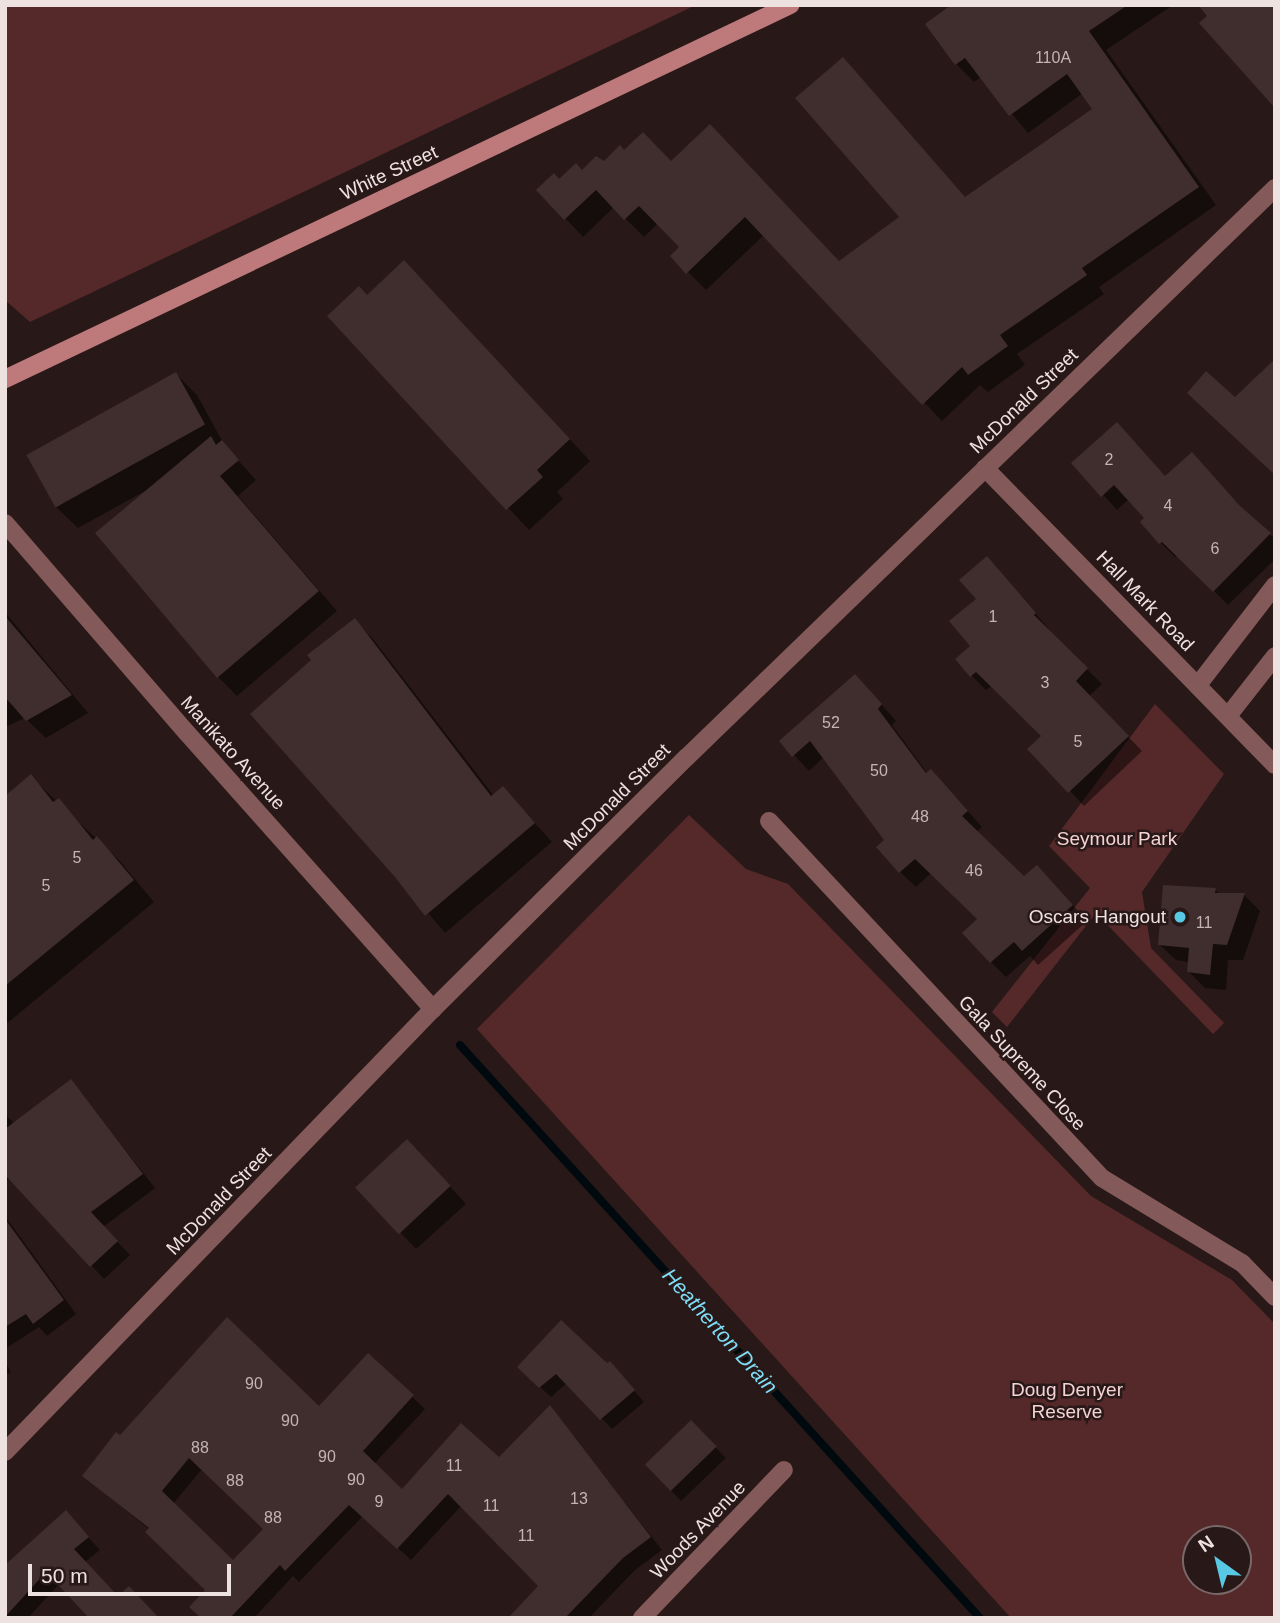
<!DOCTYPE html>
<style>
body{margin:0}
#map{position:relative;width:1280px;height:1623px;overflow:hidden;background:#291818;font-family:Helvetica,sans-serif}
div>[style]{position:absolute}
.green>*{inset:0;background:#55292a}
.shadow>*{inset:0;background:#0007;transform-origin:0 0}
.stream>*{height:8px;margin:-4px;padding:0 4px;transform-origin:4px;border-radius:4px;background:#000a0e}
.building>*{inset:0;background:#402d2d;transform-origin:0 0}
.minor>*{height:18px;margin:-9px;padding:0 9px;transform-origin:9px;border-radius:9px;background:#835959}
.secondary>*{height:18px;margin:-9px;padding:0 9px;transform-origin:9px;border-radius:9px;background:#be7a7a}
.dots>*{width:19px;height:19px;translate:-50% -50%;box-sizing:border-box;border:4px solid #291818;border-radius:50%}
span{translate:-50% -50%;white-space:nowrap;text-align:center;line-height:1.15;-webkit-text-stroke:5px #291818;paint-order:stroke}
.number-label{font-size:16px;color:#c2b5b4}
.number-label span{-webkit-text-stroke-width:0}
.street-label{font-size:19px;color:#eee2e1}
.park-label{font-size:19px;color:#f6d3d3}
.poi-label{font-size:19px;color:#eee2e1}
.right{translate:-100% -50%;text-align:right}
.water-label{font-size:21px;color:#7fdef7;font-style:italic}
.frame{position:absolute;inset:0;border:7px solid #eee2e1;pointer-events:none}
.north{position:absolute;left:1182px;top:1525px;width:70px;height:70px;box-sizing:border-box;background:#291818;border:2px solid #786968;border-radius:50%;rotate:326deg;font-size:19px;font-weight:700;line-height:28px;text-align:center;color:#eee2e1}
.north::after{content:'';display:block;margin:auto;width:24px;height:32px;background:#59c8e5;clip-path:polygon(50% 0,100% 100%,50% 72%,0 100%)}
.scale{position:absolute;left:28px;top:1564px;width:203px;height:32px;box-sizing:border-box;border:4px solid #eee2e1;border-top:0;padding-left:9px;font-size:21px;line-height:24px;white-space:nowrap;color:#eee2e1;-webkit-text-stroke:5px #291818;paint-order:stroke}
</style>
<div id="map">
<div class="green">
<div style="clip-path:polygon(5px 5px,696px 5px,30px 322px,5px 300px)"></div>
<div style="clip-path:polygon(1155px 704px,1224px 774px,1142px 892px,1151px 948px,1224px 1023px,1213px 1034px,1096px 913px,1007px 1027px,992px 1012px,1090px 888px,1049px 846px)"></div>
<div style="clip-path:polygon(evenodd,689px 815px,746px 869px,788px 884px,1091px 1196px,1232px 1280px,1275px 1324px,1275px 1618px,1011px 1618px,477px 1029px,689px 815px,1196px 1539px,1238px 1539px,1238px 1581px,1196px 1581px,1196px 1539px)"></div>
</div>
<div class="shadow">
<div style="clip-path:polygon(1052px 5px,1173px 5px,1106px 50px,1216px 205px,1099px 287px,1104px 294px,1017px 354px,1025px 365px,988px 392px,980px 385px,942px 421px,764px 235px,706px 290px,672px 256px,681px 247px,658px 223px,644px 237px,614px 207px,583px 237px,539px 190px,624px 152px,672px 163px,839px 262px,966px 198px,1095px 110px,1083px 93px,1028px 133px,981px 77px,974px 82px,956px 64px,927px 25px)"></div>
<div style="clip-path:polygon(425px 283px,590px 461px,557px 492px,563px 499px,529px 530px,329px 316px,367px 297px)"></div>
<div style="clip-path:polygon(176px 374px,197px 395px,225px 446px,256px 480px,238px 496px,337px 611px,237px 696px,218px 677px,145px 491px,78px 528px,56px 507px)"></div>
<div style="clip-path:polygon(1074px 463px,1166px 478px,1247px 514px,1275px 539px,1275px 559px,1228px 605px,1178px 555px,1175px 557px,1161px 543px,1146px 518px,1129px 499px,1117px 510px)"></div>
<div style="clip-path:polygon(987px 558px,1049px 629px,1047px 630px,1102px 684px,1089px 696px,1142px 751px,1084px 806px,1070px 791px,1043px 736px,992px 686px,986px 690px,972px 676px,978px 599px)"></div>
<div style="clip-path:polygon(5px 612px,88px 713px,46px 738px,25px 718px,5px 727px)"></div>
<div style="clip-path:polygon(355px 621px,373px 639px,494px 796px,503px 788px,552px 842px,445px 933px,397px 876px)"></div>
<div style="clip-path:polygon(870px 691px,896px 721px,892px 725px,928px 774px,946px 787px,982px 827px,976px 832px,1024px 879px,1052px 882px,1087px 921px,1038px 965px,1030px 956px,1006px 977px,991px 962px,979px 919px,931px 873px,916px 887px,900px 872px,886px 840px,824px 757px,809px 771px,781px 741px)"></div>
<div style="clip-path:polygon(31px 777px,119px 860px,154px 902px,5px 1025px,5px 798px)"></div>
<div style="clip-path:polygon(1215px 889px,1220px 895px,1244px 895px,1260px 911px,1243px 960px,1228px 960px,1226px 990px,1205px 988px,1188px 971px,1189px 962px,1176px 960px,1159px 944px)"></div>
<div style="clip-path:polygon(71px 1081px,155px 1188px,103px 1227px,130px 1255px,104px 1279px,10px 1178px,5px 1183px,5px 1114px,15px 1124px)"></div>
<div style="clip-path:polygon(423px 1157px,466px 1204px,416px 1249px,401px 1233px)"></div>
<div style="clip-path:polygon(5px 1216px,76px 1314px,47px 1336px,39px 1327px,5px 1349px)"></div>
<div style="clip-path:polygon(evenodd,368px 1355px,425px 1409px,374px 1464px,402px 1491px,499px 1460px,550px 1407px,662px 1550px,635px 1570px,589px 1618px,510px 1618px,540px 1586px,462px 1505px,411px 1560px,363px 1516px,299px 1582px,293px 1576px,254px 1618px,203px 1618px,207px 1590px,150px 1530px,84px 1476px,121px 1437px,319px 1409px,368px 1355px,202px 1469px,265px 1529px,234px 1562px,173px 1504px,202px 1469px)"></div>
<div style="clip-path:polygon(5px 1362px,11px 1372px,5px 1376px)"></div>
<div style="clip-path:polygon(607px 1366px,620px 1374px,644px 1402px,612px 1429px,567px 1383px,551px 1397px,530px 1378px)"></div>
<div style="left:691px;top:1422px;width:50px;height:62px;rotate:46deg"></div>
<div style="clip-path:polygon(66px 1513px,100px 1550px,85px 1562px,119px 1598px,60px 1583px,28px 1618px,5px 1618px,5px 1567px)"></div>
</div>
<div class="stream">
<div style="left:460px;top:1045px;width:774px;rotate:47.78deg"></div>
</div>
<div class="building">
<div style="clip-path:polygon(951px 5px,1128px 5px,1089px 31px,1199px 187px,1082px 268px,1087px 275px,1000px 335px,1008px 346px,968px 375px,962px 367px,922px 405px,745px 217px,686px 274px,670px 256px,679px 247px,639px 206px,624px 220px,596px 190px,564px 220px,536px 190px,554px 173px,559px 179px,576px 163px,582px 170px,596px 156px,604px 161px,620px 145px,624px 150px,643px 132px,671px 161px,710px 124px,839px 261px,899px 217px,795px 98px,843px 57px,965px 197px,1092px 109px,1067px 74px,1009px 116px,965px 58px,955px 65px,925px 24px)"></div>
<div style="clip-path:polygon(1198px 5px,1275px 5px,1275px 108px,1199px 23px,1207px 16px)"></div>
<div style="clip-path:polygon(404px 260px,570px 439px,537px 470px,543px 477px,506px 510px,327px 316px,359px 286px,367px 295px)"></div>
<div style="clip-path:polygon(1275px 359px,1275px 475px,1187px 393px,1206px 371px,1235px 397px)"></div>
<div style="left:176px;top:372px;width:60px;height:171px;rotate:61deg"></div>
<div style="clip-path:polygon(1117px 422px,1165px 476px,1192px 452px,1240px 506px,1271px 533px,1213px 592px,1162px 542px,1159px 544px,1140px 522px,1144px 518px,1114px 485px,1101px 497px,1071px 463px)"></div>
<div style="clip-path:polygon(211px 436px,216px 445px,222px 440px,239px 460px,220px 476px,319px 591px,217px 678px,95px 533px)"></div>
<div style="clip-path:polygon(987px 556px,1036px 613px,1034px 615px,1088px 668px,1076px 681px,1129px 736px,1068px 793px,1027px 749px,1041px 736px,976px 672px,970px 677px,955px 659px,970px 646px,949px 621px,976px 599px,959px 580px)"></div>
<div style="clip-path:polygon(5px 616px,72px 695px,26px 721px,5px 697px)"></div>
<div style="clip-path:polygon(355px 618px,491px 796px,503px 786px,535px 823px,425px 916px,395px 877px,250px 714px,311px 660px,307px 655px)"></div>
<div style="clip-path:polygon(855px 674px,882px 704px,878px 709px,926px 773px,931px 769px,968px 811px,962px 816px,1024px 876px,1037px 865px,1073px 905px,1022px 951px,1014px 942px,990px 963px,962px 933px,977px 919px,915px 859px,899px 873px,876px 847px,884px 840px,810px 741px,792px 757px,779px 741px)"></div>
<div style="clip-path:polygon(31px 774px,53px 802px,59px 798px,93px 840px,97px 836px,134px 880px,5px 986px,5px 796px)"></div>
<div style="clip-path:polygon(1163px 885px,1216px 888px,1215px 893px,1245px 893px,1227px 945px,1213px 944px,1210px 975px,1187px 972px,1189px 948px,1158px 945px)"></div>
<div style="clip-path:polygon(71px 1079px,143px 1174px,91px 1212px,118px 1241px,90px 1267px,5px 1175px,5px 1129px)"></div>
<div style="left:407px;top:1139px;width:64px;height:71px;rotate:47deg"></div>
<div style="clip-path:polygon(5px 1219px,64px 1300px,33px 1324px,26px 1314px,5px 1327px)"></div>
<div style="clip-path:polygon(evenodd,227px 1317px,319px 1406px,368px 1353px,414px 1395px,363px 1451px,402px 1489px,461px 1423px,499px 1457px,550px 1405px,651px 1537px,623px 1558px,565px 1618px,508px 1618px,538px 1586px,448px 1494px,397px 1549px,349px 1505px,285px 1571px,280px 1565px,230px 1618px,201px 1618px,189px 1607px,205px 1590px,145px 1532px,149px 1528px,82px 1476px,116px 1432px,120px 1435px,227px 1317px,189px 1458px,263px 1529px,233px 1560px,162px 1491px,189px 1458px)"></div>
<div style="clip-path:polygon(561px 1320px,607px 1363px,610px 1361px,635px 1390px,600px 1420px,556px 1374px,539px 1388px,517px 1367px)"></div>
<div style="left:691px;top:1420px;width:37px;height:64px;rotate:46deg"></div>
<div style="clip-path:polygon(66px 1510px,89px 1537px,74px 1549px,118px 1596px,129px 1586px,159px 1618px,89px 1618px,46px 1572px,5px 1617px,5px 1565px)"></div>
</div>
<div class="minor">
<div style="left:985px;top:468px;width:415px;rotate:45.7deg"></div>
<div style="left:5px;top:523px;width:278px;rotate:49.1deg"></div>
<div style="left:187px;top:733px;width:370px;rotate:48.3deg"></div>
<div style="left:1198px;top:685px;width:126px;rotate:-52.4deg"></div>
<div style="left:1228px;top:716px;width:76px;rotate:-51.9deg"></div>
<div style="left:769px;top:821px;width:488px;rotate:47deg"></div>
<div style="left:1102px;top:1178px;width:164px;rotate:31.3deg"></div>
<div style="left:1242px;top:1263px;width:47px;rotate:45.9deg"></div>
<div style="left:5px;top:1452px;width:616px;rotate:-45.99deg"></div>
<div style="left:433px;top:1009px;width:358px;rotate:-44.8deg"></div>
<div style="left:687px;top:757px;width:818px;rotate:-44.06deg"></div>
<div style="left:642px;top:1618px;width:205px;rotate:-46.2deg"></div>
</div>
<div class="secondary">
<div style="left:5px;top:379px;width:870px;rotate:-25.47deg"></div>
</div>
<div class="dots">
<div style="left:1180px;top:917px;background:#59c8e5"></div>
</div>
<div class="number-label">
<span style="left:1053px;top:58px">110A</span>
<span style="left:1109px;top:460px">2</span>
<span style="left:1168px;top:506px">4</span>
<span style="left:1215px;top:549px">6</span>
<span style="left:993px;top:617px">1</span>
<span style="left:1045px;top:683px">3</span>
<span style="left:831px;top:723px">52</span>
<span style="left:1078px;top:742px">5</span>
<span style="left:879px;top:771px">50</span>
<span style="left:920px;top:817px">48</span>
<span style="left:77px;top:858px">5</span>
<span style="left:974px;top:871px">46</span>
<span style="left:46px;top:886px">5</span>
<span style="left:1204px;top:923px">11</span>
<span style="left:254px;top:1384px">90</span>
<span style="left:290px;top:1421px">90</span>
<span style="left:200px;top:1448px">88</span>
<span style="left:327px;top:1457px">90</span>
<span style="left:454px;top:1466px">11</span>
<span style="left:356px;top:1480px">90</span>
<span style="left:235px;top:1481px">88</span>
<span style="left:579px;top:1499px">13</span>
<span style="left:379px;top:1502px">9</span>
<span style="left:491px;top:1506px">11</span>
<span style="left:273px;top:1518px">88</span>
<span style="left:526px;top:1536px">11</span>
</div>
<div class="street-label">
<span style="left:389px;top:173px;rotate:-25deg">White Street</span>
<span style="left:1024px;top:401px;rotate:-44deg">McDonald Street</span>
<span style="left:1145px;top:601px;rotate:46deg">Hall Mark Road</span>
<span style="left:233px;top:753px;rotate:48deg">Manikato Avenue</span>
<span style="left:617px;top:797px;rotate:-45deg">McDonald Street</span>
<span style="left:1022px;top:1063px;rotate:47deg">Gala Supreme Close</span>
<span style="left:219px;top:1201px;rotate:-46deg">McDonald Street</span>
<span style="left:698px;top:1530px;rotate:-46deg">Woods Avenue</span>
</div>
<div class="park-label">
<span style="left:1117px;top:839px">Seymour Park</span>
<span style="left:1067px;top:1401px">Doug Denyer<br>Reserve</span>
</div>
<div class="poi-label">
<span class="right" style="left:1166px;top:917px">Oscars Hangout</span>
</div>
<div class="water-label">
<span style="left:720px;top:1331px;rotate:48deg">Heatherton Drain</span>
</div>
<div class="frame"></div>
<div class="north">N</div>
<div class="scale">50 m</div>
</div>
